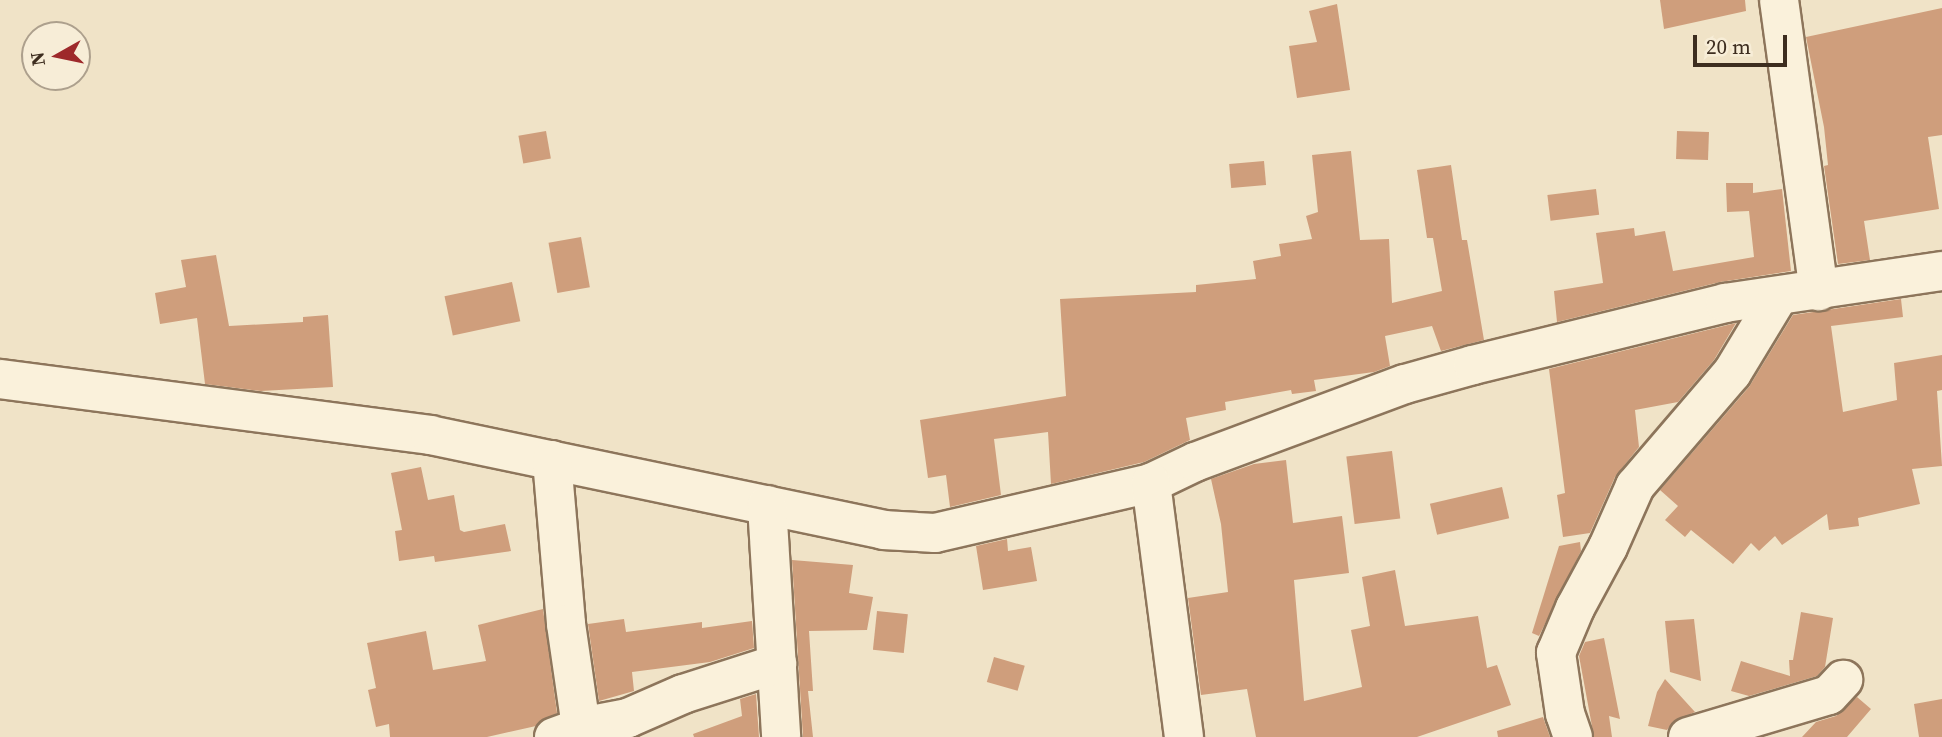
<!DOCTYPE html>
<style>
body{margin:0}
#map{position:relative;width:1942px;height:737px;overflow:hidden;background:#f0e3c7;font-family:"Source Serif 4",serif}
div>[style]{position:absolute}
.building>*{inset:0;background:#cf9e7c;transform-origin:0 0}
.roads{filter:drop-shadow(2px 0 #8d755b) drop-shadow(-2px 0 #8d755b) drop-shadow(0 2px #8d755b) drop-shadow(0 -2px #8d755b)}
.minor>*{height:38px;margin:-19px;padding:0 19px;transform-origin:19px;border-radius:19px;background:#faf1db}
span{translate:-50% -50%;white-space:nowrap;text-align:center;line-height:1.15;-webkit-text-stroke:6px #f7edd7;paint-order:stroke}
.north{position:absolute;left:21px;top:21px;width:70px;height:70px;box-sizing:border-box;background:#f7edd7;border:2px solid #ada08d;border-radius:50%;rotate:261deg;font-size:19px;font-weight:700;line-height:28px;text-align:center;color:#3d2d1f}
.north::after{content:'';display:block;margin:auto;width:24px;height:32px;background:#9e292b;clip-path:polygon(50% 0,100% 100%,50% 72%,0 100%)}
.scale{position:absolute;left:1693px;top:35px;width:94px;height:32px;box-sizing:border-box;border:4px solid #3d2d1f;border-top:0;padding-left:9px;font-size:21px;line-height:24px;white-space:nowrap;color:#3d2d1f;-webkit-text-stroke:5px #f7edd7;paint-order:stroke}
</style>
<div id="map">
<div class="building">
<div style="clip-path:polygon(1660px 0,1745px 0,1746px 11px,1664px 29px)"></div>
<div style="clip-path:polygon(1337px 4px,1350px 90px,1297px 98px,1289px 46px,1317px 42px,1309px 11px)"></div>
<div style="clip-path:polygon(1942px 8px,1942px 135px,1928px 137px,1939px 209px,1864px 221px,1870px 260px,1838px 264px,1824px 166px,1828px 165px,1824px 127px,1806px 37px)"></div>
<div style="left:546px;top:131px;width:28px;height:28px;rotate:80deg"></div>
<div style="left:1677px;top:131px;width:32px;height:28px;rotate:2deg"></div>
<div style="clip-path:polygon(1351px 151px,1360px 240px,1389px 239px,1392px 303px,1442px 291px,1433px 238px,1427px 238px,1417px 170px,1451px 165px,1462px 240px,1467px 240px,1484px 340px,1441px 351px,1432px 326px,1385px 336px,1390px 366px,1374px 372px,1314px 380px,1316px 391px,1292px 394px,1291px 390px,1225px 402px,1226px 410px,1186px 418px,1190px 440px,1144px 462px,1051px 484px,1048px 432px,994px 439px,1001px 495px,950px 507px,946px 475px,928px 478px,920px 420px,1066px 396px,1060px 299px,1196px 292px,1196px 285px,1256px 279px,1253px 261px,1281px 256px,1279px 244px,1312px 239px,1306px 216px,1318px 212px,1312px 155px)"></div>
<div style="left:1264px;top:161px;width:24px;height:35px;rotate:85deg"></div>
<div style="clip-path:polygon(1726px 183px,1753px 183px,1753px 193px,1782px 189px,1791px 271px,1720px 282px,1557px 322px,1554px 291px,1603px 283px,1596px 233px,1634px 228px,1635px 236px,1665px 231px,1673px 271px,1754px 257px,1749px 211px,1727px 212px)"></div>
<div style="left:1596px;top:189px;width:26px;height:49px;rotate:83deg"></div>
<div style="left:581px;top:237px;width:51px;height:33px;rotate:80deg"></div>
<div style="clip-path:polygon(216px 255px,229px 326px,303px 322px,303px 317px,328px 315px,333px 387px,261px 391px,205px 384px,197px 318px,160px 324px,155px 293px,186px 287px,181px 260px)"></div>
<div style="left:512px;top:282px;width:40px;height:69px;rotate:78deg"></div>
<div style="clip-path:polygon(1901px 299px,1903px 317px,1831px 326px,1843px 412px,1897px 400px,1894px 363px,1942px 355px,1942px 390px,1937px 391px,1942px 466px,1912px 469px,1920px 504px,1858px 518px,1859px 526px,1829px 530px,1827px 514px,1782px 545px,1775px 536px,1759px 551px,1751px 543px,1733px 564px,1691px 530px,1685px 537px,1665px 520px,1678px 506px,1660px 490px,1749px 387px,1793px 315px)"></div>
<div style="clip-path:polygon(1736px 323px,1714px 360px,1678px 402px,1635px 410px,1639px 447px,1615px 477px,1590px 533px,1563px 537px,1557px 495px,1565px 493px,1549px 369px)"></div>
<div style="left:1392px;top:451px;width:68px;height:46px;rotate:83deg"></div>
<div style="clip-path:polygon(1286px 460px,1293px 523px,1342px 516px,1349px 573px,1294px 580px,1304px 701px,1362px 687px,1351px 630px,1370px 626px,1362px 577px,1395px 570px,1405px 626px,1478px 616px,1487px 668px,1497px 665px,1511px 705px,1417px 737px,1256px 737px,1247px 689px,1201px 695px,1188px 598px,1228px 592px,1221px 524px,1211px 479px,1254px 464px)"></div>
<div style="clip-path:polygon(421px 467px,428px 500px,454px 495px,460px 530px,464px 532px,505px 524px,511px 551px,435px 562px,434px 556px,399px 561px,395px 531px,402px 530px,391px 473px)"></div>
<div style="left:1502px;top:487px;width:32px;height:74px;rotate:77deg"></div>
<div style="clip-path:polygon(1007px 539px,1008px 551px,1031px 547px,1037px 581px,983px 590px,976px 546px)"></div>
<div style="clip-path:polygon(1580px 542px,1581px 551px,1539px 636px,1532px 633px,1559px 546px)"></div>
<div style="clip-path:polygon(792px 560px,853px 565px,849px 593px,873px 597px,867px 630px,809px 631px,813px 691px,808px 691px,813px 737px,803px 737px)"></div>
<div style="clip-path:polygon(543px 609px,557px 713px,536px 726px,487px 737px,390px 737px,389px 724px,376px 727px,368px 690px,376px 688px,367px 643px,426px 631px,433px 670px,486px 661px,478px 625px)"></div>
<div style="left:877px;top:611px;width:31px;height:39px;rotate:6deg"></div>
<div style="clip-path:polygon(1801px 612px,1833px 618px,1825px 667px,1817px 676px,1749px 696px,1731px 691px,1741px 661px,1790px 676px,1789px 660px,1793px 660px)"></div>
<div style="clip-path:polygon(624px 619px,626px 632px,702px 622px,702px 628px,752px 621px,754px 648px,710px 662px,632px 672px,634px 691px,599px 701px,588px 624px)"></div>
<div style="clip-path:polygon(1694px 619px,1701px 681px,1670px 672px,1665px 621px)"></div>
<div style="clip-path:polygon(1604px 638px,1620px 719px,1609px 716px,1612px 737px,1594px 737px,1579px 656px,1585px 642px)"></div>
<div style="left:994px;top:657px;width:32px;height:26px;rotate:16deg"></div>
<div style="clip-path:polygon(1665px 679px,1695px 712px,1673px 722px,1667px 730px,1648px 726px,1657px 692px)"></div>
<div style="clip-path:polygon(756px 694px,759px 737px,694px 737px,693px 734px,742px 716px,740px 699px)"></div>
<div style="clip-path:polygon(1857px 697px,1871px 709px,1847px 737px,1802px 737px,1816px 722px,1836px 716px)"></div>
<div style="clip-path:polygon(1942px 699px,1942px 737px,1919px 737px,1914px 704px)"></div>
<div style="clip-path:polygon(1543px 717px,1550px 737px,1498px 737px,1497px 731px)"></div>
</div>
<div class="roads">
<div class="minor">
<div style="left:1779px;top:0;width:294px;rotate:82.2deg"></div>
<div style="left:0;top:379px;width:434px;rotate:7.4deg"></div>
<div style="left:430px;top:435px;width:463px;rotate:11.8deg"></div>
<div style="left:883px;top:530px;width:52px;rotate:3.3deg"></div>
<div style="left:935px;top:533px;width:222px;rotate:-13deg"></div>
<div style="left:1151px;top:483px;width:49px;rotate:-25.5deg"></div>
<div style="left:1195px;top:462px;width:224px;rotate:-20.4deg"></div>
<div style="left:1405px;top:384px;width:71px;rotate:-15.6deg"></div>
<div style="left:1473px;top:365px;width:260px;rotate:-13.8deg"></div>
<div style="left:1725px;top:303px;width:219px;rotate:-8.4deg"></div>
<div style="left:552px;top:460px;width:165px;rotate:85.1deg"></div>
<div style="left:566px;top:624px;width:104px;rotate:81.7deg"></div>
<div style="left:1151px;top:483px;width:256px;rotate:82.6deg"></div>
<div style="left:767px;top:505px;width:232px;rotate:86.5deg"></div>
<div style="left:554px;top:737px;width:29px;rotate:-20deg"></div>
<div style="left:581px;top:727px;width:48px;rotate:-10.8deg"></div>
<div style="left:628px;top:718px;width:60px;rotate:-23.6deg"></div>
<div style="left:683px;top:694px;width:99px;rotate:-17.7deg"></div>
<div style="left:1573px;top:737px;width:24px;rotate:-109deg"></div>
<div style="left:1565px;top:714px;width:62px;rotate:-98.4deg"></div>
<div style="left:1556px;top:653px;width:49px;rotate:-67.1deg"></div>
<div style="left:1575px;top:608px;width:69px;rotate:-61.6deg"></div>
<div style="left:1608px;top:547px;width:67px;rotate:-66.1deg"></div>
<div style="left:1635px;top:486px;width:149px;rotate:-49.4deg"></div>
<div style="left:1732px;top:373px;width:89px;rotate:-58.8deg"></div>
<div style="left:1688px;top:737px;width:147px;rotate:-16.6deg"></div>
<div style="left:1829px;top:695px;width:21px;rotate:-47deg"></div>
</div>
</div>
<div class="north">N</div>
<div class="scale">20 m</div>
</div>
